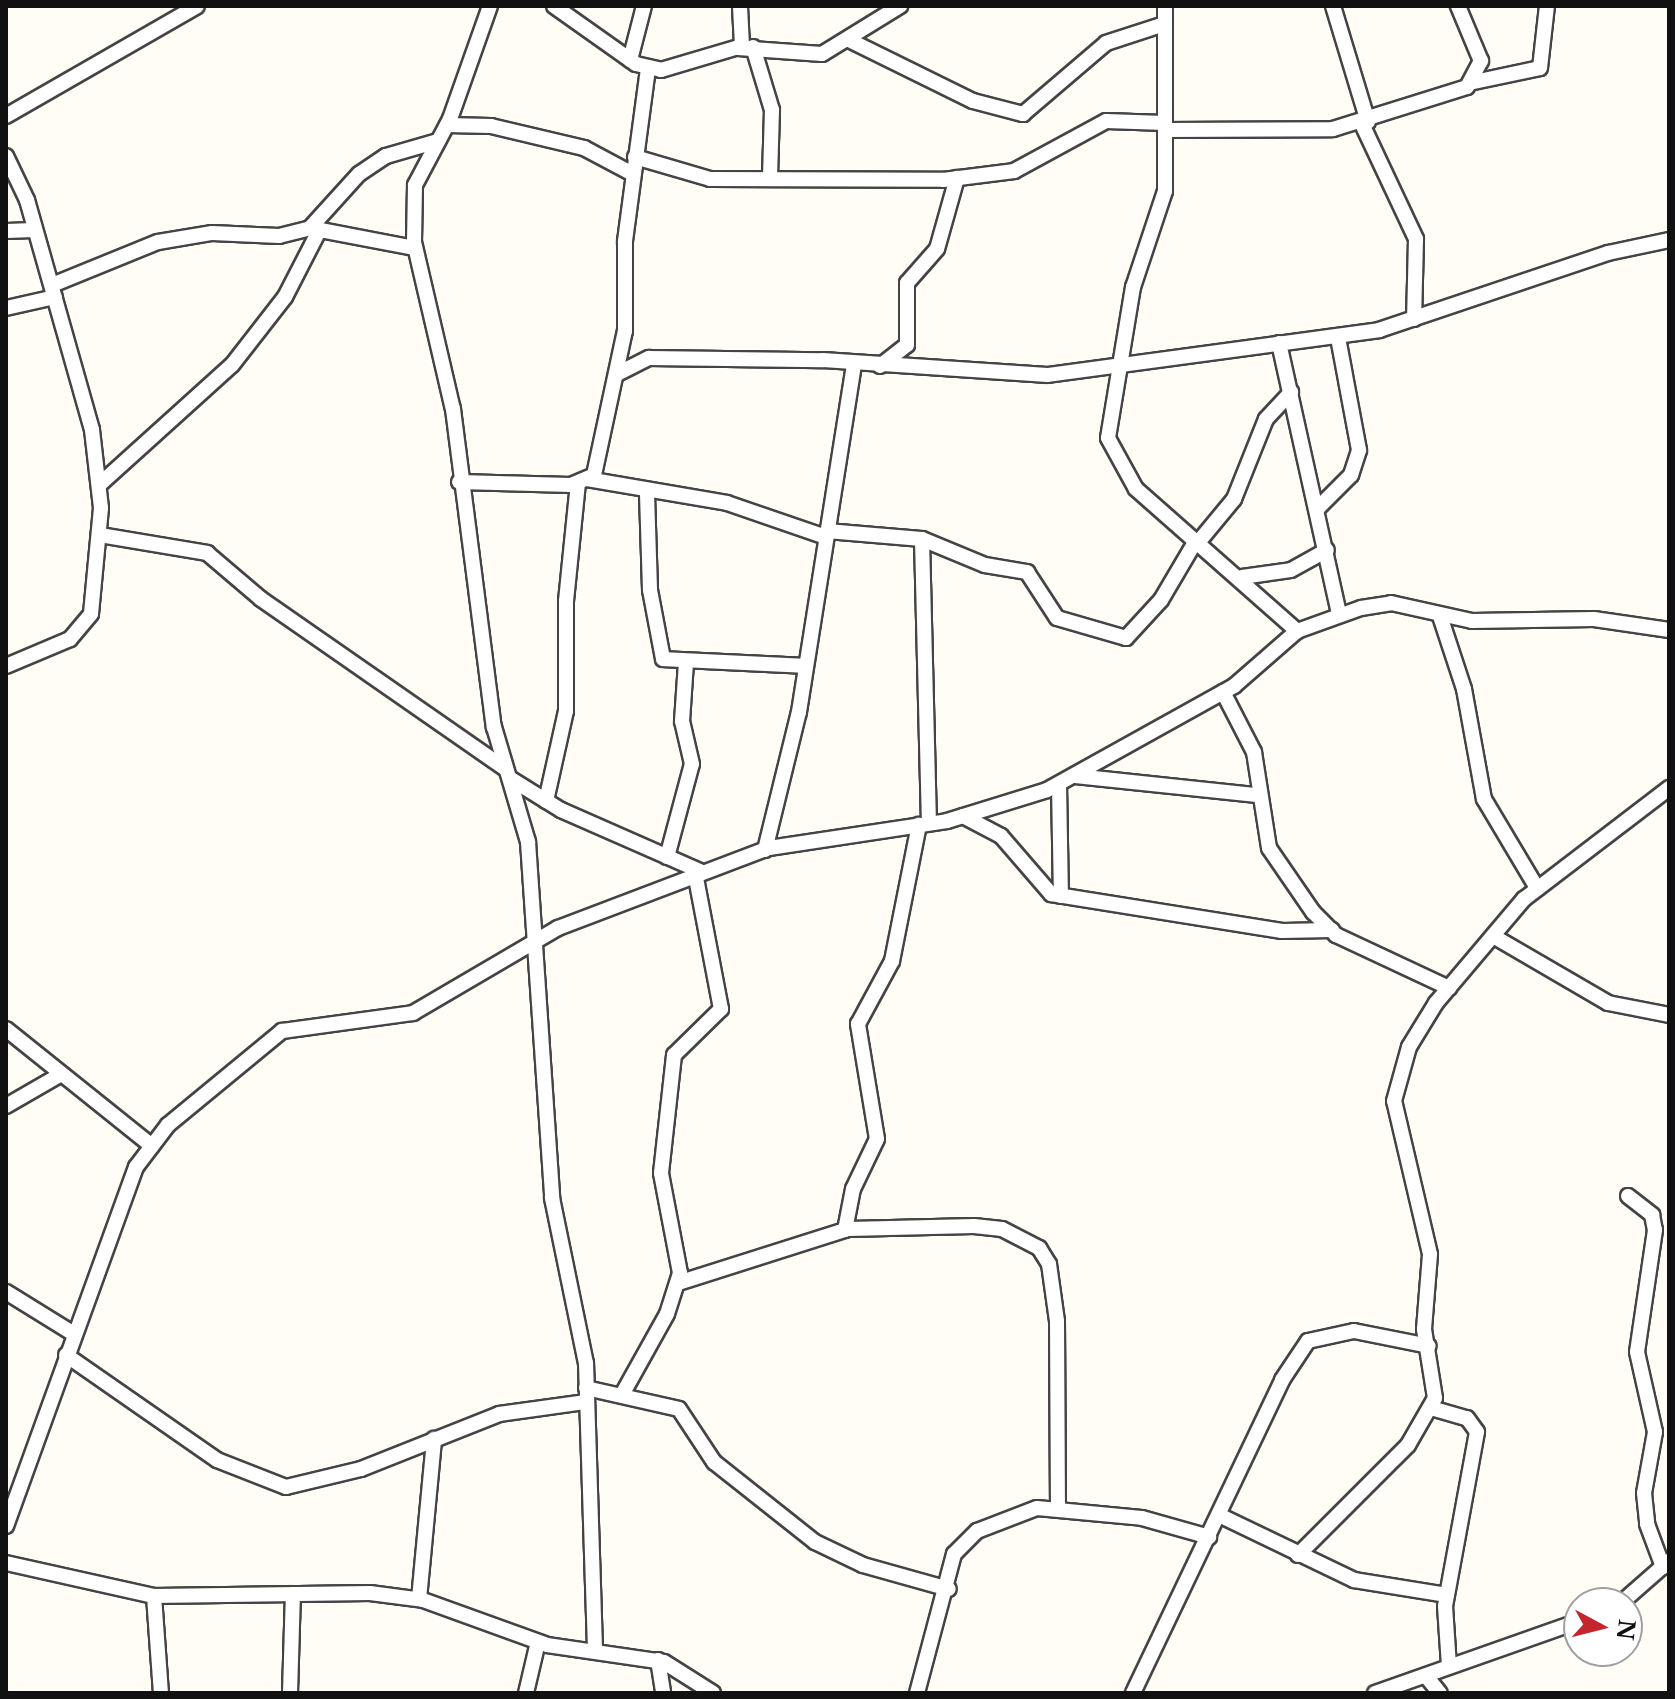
<!DOCTYPE html>
<style>
body{margin:0}
#map{position:relative;width:1675px;height:1699px;overflow:hidden;background:#fffdf5;font-family:"Libre Baskerville",serif}
div>[style]{position:absolute}
.roads{filter:drop-shadow(2px 0 #444) drop-shadow(-2px 0 #444) drop-shadow(0 2px #444) drop-shadow(0 -2px #444)}
.minor>*{height:14px;margin:-7px;padding:0 7px;transform-origin:7px;border-radius:7px;background:#fff}
span{translate:-50% -50%;white-space:nowrap;text-align:center;line-height:1.15;-webkit-text-stroke:8px #fff;paint-order:stroke}
.frame{position:absolute;inset:0;border:8px solid #111;pointer-events:none}
.north{position:absolute;left:1563px;top:1587px;width:80px;height:80px;box-sizing:border-box;background:#fff;border:2px solid #a0a0a0;border-radius:50%;rotate:97deg;font-size:22px;font-weight:700;line-height:32px;text-align:center;color:#111}
.north::after{content:'';display:block;margin:auto;width:28px;height:36px;background:#c4262e;clip-path:polygon(50% 0,100% 100%,50% 72%,0 100%)}
</style>
<div id="map">
<div class="roads">
<div class="minor">
<div style="left:490px;top:6px;width:120px;rotate:109.5deg"></div>
<div style="left:450px;top:119px;width:75px;rotate:117.9deg"></div>
<div style="left:415px;top:185px;width:57px;rotate:91deg"></div>
<div style="left:414px;top:242px;width:171px;rotate:76.9deg"></div>
<div style="left:453px;top:409px;width:321px;rotate:82.7deg"></div>
<div style="left:494px;top:727px;width:120px;rotate:73.5deg"></div>
<div style="left:528px;top:842px;width:357px;rotate:86.1deg"></div>
<div style="left:552px;top:1198px;width:168px;rotate:78.4deg"></div>
<div style="left:586px;top:1363px;width:288px;rotate:88.2deg"></div>
<div style="left:554px;top:6px;width:100px;rotate:35.3deg"></div>
<div style="left:636px;top:64px;width:26px;rotate:13deg"></div>
<div style="left:661px;top:70px;width:84px;rotate:-16.5deg"></div>
<div style="left:742px;top:46px;width:40px;rotate:-92.9deg"></div>
<div style="left:1165px;top:6px;width:185px;rotate:90deg"></div>
<div style="left:1165px;top:191px;width:101px;rotate:108.4deg"></div>
<div style="left:1133px;top:287px;width:153px;rotate:99.4deg"></div>
<div style="left:1108px;top:438px;width:58px;rotate:61.2deg"></div>
<div style="left:1136px;top:489px;width:215px;rotate:41.4deg"></div>
<div style="left:1333px;top:6px;width:121px;rotate:73.2deg"></div>
<div style="left:849px;top:40px;width:138px;rotate:26.2deg"></div>
<div style="left:973px;top:101px;width:52px;rotate:14.6deg"></div>
<div style="left:1023px;top:114px;width:109px;rotate:-40.5deg"></div>
<div style="left:1106px;top:43px;width:61px;rotate:-18.1deg"></div>
<div style="left:753px;top:47px;width:66px;rotate:73.2deg"></div>
<div style="left:772px;top:110px;width:69px;rotate:91.7deg"></div>
<div style="left:738px;top:48px;width:84px;rotate:4.1deg"></div>
<div style="left:822px;top:54px;width:92px;rotate:-31.6deg"></div>
<div style="left:630px;top:60px;width:56px;rotate:-75.5deg"></div>
<div style="left:1474px;top:82px;width:67px;rotate:-12deg"></div>
<div style="left:1540px;top:68px;width:62px;rotate:-83.6deg"></div>
<div style="left:6px;top:116px;width:220px;rotate:-29.9deg"></div>
<div style="left:1362px;top:124px;width:127px;rotate:64.8deg"></div>
<div style="left:1416px;top:239px;width:80px;rotate:91.4deg"></div>
<div style="left:447px;top:125px;width:44px;rotate:1.3deg"></div>
<div style="left:491px;top:126px;width:96px;rotate:13.3deg"></div>
<div style="left:584px;top:148px;width:55px;rotate:28deg"></div>
<div style="left:1166px;top:130px;width:167px;rotate:-0.3deg"></div>
<div style="left:1333px;top:129px;width:140px;rotate:-17.4deg"></div>
<div style="left:1467px;top:87px;width:30px;rotate:-62deg"></div>
<div style="left:1481px;top:61px;width:60px;rotate:-112.7deg"></div>
<div style="left:6px;top:156px;width:49px;rotate:64.5deg"></div>
<div style="left:27px;top:200px;width:239px;rotate:74.2deg"></div>
<div style="left:92px;top:430px;width:79px;rotate:83.4deg"></div>
<div style="left:101px;top:508px;width:106px;rotate:95.4deg"></div>
<div style="left:91px;top:614px;width:33px;rotate:130deg"></div>
<div style="left:70px;top:639px;width:69px;rotate:157.1deg"></div>
<div style="left:635px;top:157px;width:78px;rotate:16.3deg"></div>
<div style="left:710px;top:179px;width:233px;rotate:0.2deg"></div>
<div style="left:943px;top:180px;width:72px;rotate:-7.2deg"></div>
<div style="left:1014px;top:171px;width:105px;rotate:-28.5deg"></div>
<div style="left:1106px;top:121px;width:59px;rotate:1.9deg"></div>
<div style="left:310px;top:228px;width:73px;rotate:-47.8deg"></div>
<div style="left:359px;top:174px;width:32px;rotate:-34deg"></div>
<div style="left:386px;top:156px;width:54px;rotate:-16.1deg"></div>
<div style="left:6px;top:231px;width:28px;rotate:-2deg"></div>
<div style="left:52px;top:285px;width:114px;rotate:-22.1deg"></div>
<div style="left:158px;top:242px;width:55px;rotate:-9.5deg"></div>
<div style="left:212px;top:233px;width:67px;rotate:2.6deg"></div>
<div style="left:279px;top:236px;width:32px;rotate:-14deg"></div>
<div style="left:310px;top:228px;width:107px;rotate:10.8deg"></div>
<div style="left:6px;top:308px;width:50px;rotate:-12.7deg"></div>
<div style="left:1279px;top:343px;width:278px;rotate:77.5deg"></div>
<div style="left:880px;top:366px;width:34px;rotate:-38deg"></div>
<div style="left:907px;top:345px;width:62px;rotate:-90deg"></div>
<div style="left:907px;top:283px;width:45px;rotate:-48.6deg"></div>
<div style="left:937px;top:249px;width:74px;rotate:-74.3deg"></div>
<div style="left:617px;top:374px;width:36px;rotate:-27deg"></div>
<div style="left:649px;top:358px;width:174px;rotate:0.7deg"></div>
<div style="left:823px;top:360px;width:225px;rotate:3.8deg"></div>
<div style="left:1048px;top:375px;width:334px;rotate:-7.7deg"></div>
<div style="left:1379px;top:330px;width:242px;rotate:-18.6deg"></div>
<div style="left:1608px;top:253px;width:62px;rotate:-12deg"></div>
<div style="left:587px;top:479px;width:142px;rotate:9.7deg"></div>
<div style="left:727px;top:503px;width:105px;rotate:19deg"></div>
<div style="left:459px;top:482px;width:112px;rotate:1.5deg"></div>
<div style="left:571px;top:485px;width:25px;rotate:-23deg"></div>
<div style="left:594px;top:475px;width:147px;rotate:-77.9deg"></div>
<div style="left:625px;top:331px;width:90px;rotate:-90deg"></div>
<div style="left:625px;top:241px;width:175px;rotate:-82.4deg"></div>
<div style="left:99px;top:485px;width:179px;rotate:-42.1deg"></div>
<div style="left:232px;top:365px;width:86px;rotate:-52.1deg"></div>
<div style="left:285px;top:297px;width:76px;rotate:-62.8deg"></div>
<div style="left:647px;top:494px;width:96px;rotate:88.2deg"></div>
<div style="left:650px;top:590px;width:70px;rotate:79.3deg"></div>
<div style="left:663px;top:659px;width:143px;rotate:2.8deg"></div>
<div style="left:1318px;top:508px;width:47px;rotate:-45deg"></div>
<div style="left:1351px;top:475px;width:26px;rotate:-72deg"></div>
<div style="left:1359px;top:450px;width:114px;rotate:-100.6deg"></div>
<div style="left:827px;top:531px;width:95px;rotate:4.8deg"></div>
<div style="left:922px;top:539px;width:68px;rotate:22.4deg"></div>
<div style="left:985px;top:565px;width:43px;rotate:9.5deg"></div>
<div style="left:1027px;top:572px;width:55px;rotate:56.9deg"></div>
<div style="left:1057px;top:618px;width:72px;rotate:16.2deg"></div>
<div style="left:1126px;top:638px;width:52px;rotate:-47.4deg"></div>
<div style="left:1161px;top:600px;width:65px;rotate:-59.5deg"></div>
<div style="left:100px;top:535px;width:109px;rotate:9.5deg"></div>
<div style="left:207px;top:553px;width:71px;rotate:40.4deg"></div>
<div style="left:261px;top:599px;width:298px;rotate:34.8deg"></div>
<div style="left:922px;top:539px;width:284px;rotate:88.6deg"></div>
<div style="left:1196px;top:545px;width:60px;rotate:-50.4deg"></div>
<div style="left:1234px;top:499px;width:86px;rotate:-68.2deg"></div>
<div style="left:1266px;top:419px;width:37px;rotate:-47deg"></div>
<div style="left:1242px;top:577px;width:49px;rotate:-8.1deg"></div>
<div style="left:1291px;top:570px;width:41px;rotate:-29.1deg"></div>
<div style="left:1440px;top:616px;width:77px;rotate:71.8deg"></div>
<div style="left:1464px;top:689px;width:112px;rotate:79.7deg"></div>
<div style="left:1484px;top:799px;width:104px;rotate:59.2deg"></div>
<div style="left:1223px;top:692px;width:68px;rotate:62.7deg"></div>
<div style="left:1254px;top:752px;width:97px;rotate:81.1deg"></div>
<div style="left:1269px;top:848px;width:78px;rotate:55.5deg"></div>
<div style="left:1313px;top:912px;width:33px;rotate:45deg"></div>
<div style="left:1336px;top:935px;width:125px;rotate:25.1deg"></div>
<div style="left:1075px;top:776px;width:183px;rotate:6deg"></div>
<div style="left:511px;top:779px;width:59px;rotate:31.8deg"></div>
<div style="left:561px;top:810px;width:152px;rotate:23.7deg"></div>
<div style="left:1059px;top:784px;width:112px;rotate:89deg"></div>
<div style="left:546px;top:801px;width:92px;rotate:-77.5deg"></div>
<div style="left:566px;top:711px;width:110px;rotate:-90deg"></div>
<div style="left:566px;top:601px;width:119px;rotate:-84.2deg"></div>
<div style="left:963px;top:816px;width:43px;rotate:27.8deg"></div>
<div style="left:1001px;top:836px;width:77px;rotate:49.2deg"></div>
<div style="left:1051px;top:894px;width:234px;rotate:9.1deg"></div>
<div style="left:1282px;top:931px;width:50px;rotate:-1.1deg"></div>
<div style="left:765px;top:850px;width:142px;rotate:-76.2deg"></div>
<div style="left:799px;top:712px;width:353px;rotate:-81deg"></div>
<div style="left:667px;top:857px;width:96px;rotate:-75deg"></div>
<div style="left:692px;top:764px;width:44px;rotate:-103.1deg"></div>
<div style="left:682px;top:721px;width:59px;rotate:-86.1deg"></div>
<div style="left:1493px;top:936px;width:133px;rotate:30.2deg"></div>
<div style="left:1608px;top:1003px;width:62px;rotate:11.1deg"></div>
<div style="left:6px;top:1029px;width:187px;rotate:38.7deg"></div>
<div style="left:6px;top:1106px;width:60px;rotate:-30deg"></div>
<div style="left:1628px;top:1196px;width:31px;rotate:38deg"></div>
<div style="left:1652px;top:1215px;width:15px;rotate:79deg"></div>
<div style="left:1655px;top:1230px;width:123px;rotate:98.4deg"></div>
<div style="left:1637px;top:1352px;width:82px;rotate:77.3deg"></div>
<div style="left:1655px;top:1432px;width:62px;rotate:100.2deg"></div>
<div style="left:1644px;top:1493px;width:31px;rotate:84deg"></div>
<div style="left:1647px;top:1524px;width:46px;rotate:69.6deg"></div>
<div style="left:845px;top:1230px;width:42px;rotate:-79deg"></div>
<div style="left:853px;top:1189px;width:55px;rotate:-64.4deg"></div>
<div style="left:877px;top:1139px;width:117px;rotate:-99.4deg"></div>
<div style="left:858px;top:1024px;width:72px;rotate:-61.6deg"></div>
<div style="left:892px;top:961px;width:139px;rotate:-78.8deg"></div>
<div style="left:678px;top:1283px;width:178px;rotate:-17.6deg"></div>
<div style="left:848px;top:1229px;width:126px;rotate:-1.4deg"></div>
<div style="left:974px;top:1226px;width:28px;rotate:6deg"></div>
<div style="left:1002px;top:1229px;width:42px;rotate:27.2deg"></div>
<div style="left:1039px;top:1248px;width:19px;rotate:58deg"></div>
<div style="left:1049px;top:1264px;width:58px;rotate:82deg"></div>
<div style="left:1057px;top:1321px;width:188px;rotate:89.7deg"></div>
<div style="left:6px;top:1292px;width:80px;rotate:31.7deg"></div>
<div style="left:66px;top:1355px;width:184px;rotate:34.8deg"></div>
<div style="left:217px;top:1460px;width:74px;rotate:21.4deg"></div>
<div style="left:286px;top:1487px;width:77px;rotate:-13.5deg"></div>
<div style="left:361px;top:1469px;width:149px;rotate:-21.7deg"></div>
<div style="left:499px;top:1414px;width:88px;rotate:-7.9deg"></div>
<div style="left:586px;top:1388px;width:95px;rotate:12.7deg"></div>
<div style="left:679px;top:1409px;width:64px;rotate:56.6deg"></div>
<div style="left:714px;top:1462px;width:129px;rotate:38.4deg"></div>
<div style="left:815px;top:1542px;width:53px;rotate:25.6deg"></div>
<div style="left:863px;top:1565px;width:89px;rotate:15.6deg"></div>
<div style="left:623px;top:1393px;width:90px;rotate:-60.9deg"></div>
<div style="left:667px;top:1314px;width:43px;rotate:-72.4deg"></div>
<div style="left:680px;top:1273px;width:102px;rotate:-100.8deg"></div>
<div style="left:661px;top:1173px;width:119px;rotate:-83.7deg"></div>
<div style="left:674px;top:1055px;width:66px;rotate:-44.4deg"></div>
<div style="left:721px;top:1009px;width:138px;rotate:-100.8deg"></div>
<div style="left:1431px;top:1408px;width:37px;rotate:16deg"></div>
<div style="left:1467px;top:1418px;width:17px;rotate:54deg"></div>
<div style="left:1477px;top:1432px;width:177px;rotate:100.4deg"></div>
<div style="left:1445px;top:1606px;width:60px;rotate:86.2deg"></div>
<div style="left:1221px;top:1516px;width:148px;rotate:25.7deg"></div>
<div style="left:1354px;top:1580px;width:94px;rotate:9.2deg"></div>
<div style="left:6px;top:1526px;width:382px;rotate:-70.1deg"></div>
<div style="left:136px;top:1167px;width:53px;rotate:-52.7deg"></div>
<div style="left:168px;top:1125px;width:148px;rotate:-39.5deg"></div>
<div style="left:282px;top:1031px;width:132px;rotate:-7.8deg"></div>
<div style="left:413px;top:1013px;width:168px;rotate:-30.4deg"></div>
<div style="left:558px;top:928px;width:226px;rotate:-20.8deg"></div>
<div style="left:769px;top:848px;width:180px;rotate:-8.6deg"></div>
<div style="left:947px;top:821px;width:105px;rotate:-17.2deg"></div>
<div style="left:1047px;top:790px;width:214px;rotate:-29.1deg"></div>
<div style="left:1234px;top:686px;width:84px;rotate:-41.1deg"></div>
<div style="left:1297px;top:631px;width:68px;rotate:-19.8deg"></div>
<div style="left:1361px;top:608px;width:30px;rotate:-9deg"></div>
<div style="left:1391px;top:603px;width:83px;rotate:12.5deg"></div>
<div style="left:1472px;top:621px;width:122px;rotate:-0.9deg"></div>
<div style="left:1594px;top:619px;width:76px;rotate:8.3deg"></div>
<div style="left:1298px;top:1555px;width:156px;rotate:-45deg"></div>
<div style="left:1408px;top:1445px;width:54px;rotate:-60.1deg"></div>
<div style="left:1435px;top:1398px;width:70px;rotate:-99.1deg"></div>
<div style="left:1424px;top:1329px;width:75px;rotate:-85.4deg"></div>
<div style="left:1430px;top:1254px;width:157px;rotate:-103.2deg"></div>
<div style="left:1394px;top:1101px;width:56px;rotate:-74.5deg"></div>
<div style="left:1409px;top:1047px;width:52px;rotate:-58.5deg"></div>
<div style="left:1436px;top:1003px;width:136px;rotate:-49.8deg"></div>
<div style="left:1524px;top:899px;width:183px;rotate:-37.4deg"></div>
<div style="left:6px;top:1563px;width:152px;rotate:12.6deg"></div>
<div style="left:154px;top:1596px;width:216px;rotate:-0.8deg"></div>
<div style="left:370px;top:1593px;width:53px;rotate:7.5deg"></div>
<div style="left:423px;top:1600px;width:132px;rotate:19.9deg"></div>
<div style="left:547px;top:1645px;width:118px;rotate:8.3deg"></div>
<div style="left:664px;top:1662px;width:58px;rotate:32.3deg"></div>
<div style="left:154px;top:1596px;width:97px;rotate:85.9deg"></div>
<div style="left:419px;top:1599px;width:161px;rotate:-84.6deg"></div>
<div style="left:1621px;top:1603px;width:64px;rotate:-41.2deg"></div>
<div style="left:658px;top:1660px;width:33px;rotate:81deg"></div>
<div style="left:1426px;top:1676px;width:22px;rotate:51deg"></div>
<div style="left:290px;top:1693px;width:99px;rotate:-88.3deg"></div>
<div style="left:526px;top:1693px;width:52px;rotate:-76.8deg"></div>
<div style="left:917px;top:1693px;width:144px;rotate:-75.1deg"></div>
<div style="left:954px;top:1554px;width:33px;rotate:-45deg"></div>
<div style="left:977px;top:1531px;width:64px;rotate:-21deg"></div>
<div style="left:1037px;top:1508px;width:105px;rotate:5.4deg"></div>
<div style="left:1142px;top:1518px;width:70px;rotate:15.8deg"></div>
<div style="left:1133px;top:1693px;width:347px;rotate:-64.5deg"></div>
<div style="left:1282px;top:1380px;width:47px;rotate:-56.3deg"></div>
<div style="left:1308px;top:1341px;width:47px;rotate:-12.3deg"></div>
<div style="left:1354px;top:1331px;width:76px;rotate:11.3deg"></div>
<div style="left:1375px;top:1693px;width:216px;rotate:-19.4deg"></div>
</div>
</div>
<div class="frame"></div>
<div class="north">N</div>
</div>
